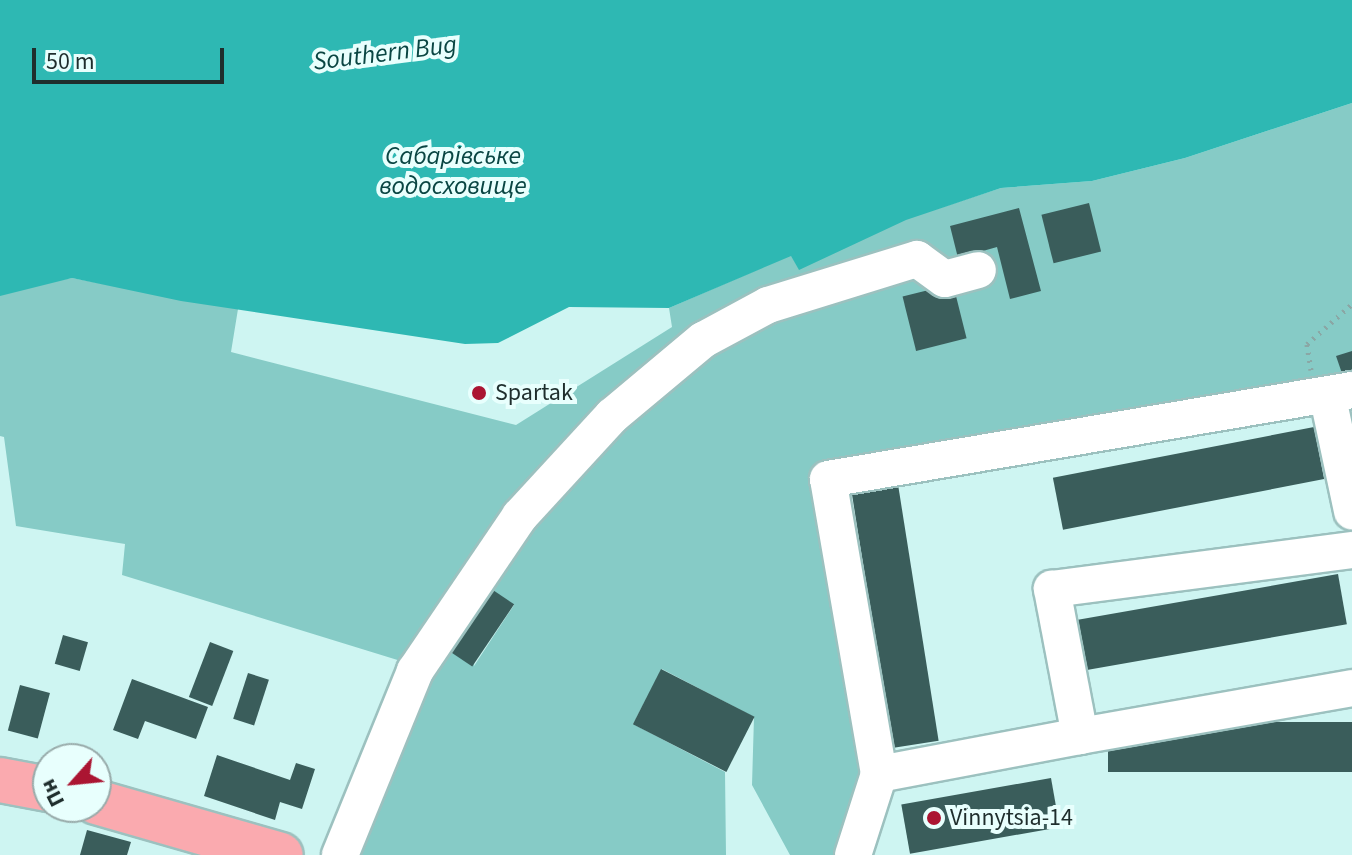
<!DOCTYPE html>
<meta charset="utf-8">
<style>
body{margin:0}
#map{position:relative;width:1352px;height:855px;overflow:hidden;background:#cef5f2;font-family:"Source Sans 3",sans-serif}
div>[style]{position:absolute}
.green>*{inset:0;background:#86cbc6}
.water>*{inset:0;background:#2eb8b3}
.building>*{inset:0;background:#3a5d5b;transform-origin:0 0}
.path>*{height:5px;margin-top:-2.5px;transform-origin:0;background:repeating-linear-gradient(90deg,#8aa7a5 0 2px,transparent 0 8px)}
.roads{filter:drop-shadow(2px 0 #9cc1bf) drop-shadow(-2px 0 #9cc1bf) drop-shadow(0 2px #9cc1bf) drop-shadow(0 -2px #9cc1bf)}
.minor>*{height:36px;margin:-18px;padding:0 18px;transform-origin:18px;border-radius:18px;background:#fff}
.major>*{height:44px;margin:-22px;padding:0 22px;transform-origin:22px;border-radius:22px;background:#faaaaf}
.dots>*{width:22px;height:22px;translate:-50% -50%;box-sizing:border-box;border:4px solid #e8fffd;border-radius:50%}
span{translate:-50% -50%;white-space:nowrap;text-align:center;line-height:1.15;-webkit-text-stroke:8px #e8fffd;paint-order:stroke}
.poi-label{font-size:24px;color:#1f2e2d}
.left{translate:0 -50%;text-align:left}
.water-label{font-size:26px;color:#0a4643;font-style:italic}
.north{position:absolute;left:32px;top:743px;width:80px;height:80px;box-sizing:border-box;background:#e8fffd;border:2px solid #98abaa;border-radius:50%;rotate:243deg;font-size:22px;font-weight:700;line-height:32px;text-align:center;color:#1f2e2d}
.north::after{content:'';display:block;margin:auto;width:28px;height:36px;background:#ab1532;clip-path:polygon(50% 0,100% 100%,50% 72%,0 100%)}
.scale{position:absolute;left:32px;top:48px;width:192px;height:36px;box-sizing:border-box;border:4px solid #1f2e2d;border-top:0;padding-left:10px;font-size:24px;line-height:28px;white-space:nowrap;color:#1f2e2d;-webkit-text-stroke:6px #e8fffd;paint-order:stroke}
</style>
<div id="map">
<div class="green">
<div style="clip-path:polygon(evenodd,1352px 103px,1352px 390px,828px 479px,879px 774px,846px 855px,790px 855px,752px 785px,754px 717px,662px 669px,633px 724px,725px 772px,726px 855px,362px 855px,341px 850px,417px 666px,122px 575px,125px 544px,16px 526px,4px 437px,0 436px,0 280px,37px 284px,72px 278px,238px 309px,231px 352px,516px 425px,672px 327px,669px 308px,791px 255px,799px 269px,906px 219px,1001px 188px,1092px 181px,1185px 158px,1352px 103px,481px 583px,514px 605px,474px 666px,481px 583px)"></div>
</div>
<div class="water">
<div style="clip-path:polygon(0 0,1352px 0,1352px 103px,1185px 158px,1092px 181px,1001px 188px,906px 220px,799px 270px,791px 256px,669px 308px,569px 307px,498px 343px,465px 344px,181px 301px,72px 278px,0 296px)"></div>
</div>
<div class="building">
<div style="left:1089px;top:203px;width:50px;height:49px;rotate:76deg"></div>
<div style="clip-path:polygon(1019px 208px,1041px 291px,1010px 299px,997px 247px,958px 258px,950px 226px)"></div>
<div style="left:953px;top:284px;width:56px;height:52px;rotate:76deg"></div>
<div style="clip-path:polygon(1352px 351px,1352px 383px,1346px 385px,1336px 356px)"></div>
<div style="left:1314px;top:427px;width:53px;height:266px;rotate:79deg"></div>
<div style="left:897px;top:478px;width:266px;height:47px;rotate:81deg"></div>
<div style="left:1338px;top:574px;width:51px;height:264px;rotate:80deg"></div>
<div style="left:481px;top:582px;width:40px;height:75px;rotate:34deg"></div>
<div style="left:63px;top:635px;width:26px;height:30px;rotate:16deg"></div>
<div style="left:210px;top:642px;width:25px;height:59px;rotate:21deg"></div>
<div style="left:661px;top:669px;width:105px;height:62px;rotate:27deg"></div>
<div style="left:248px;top:673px;width:22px;height:48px;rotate:18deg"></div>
<div style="clip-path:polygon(132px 679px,208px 707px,196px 739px,145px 721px,138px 739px,113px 730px)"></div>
<div style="left:20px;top:685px;width:31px;height:47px;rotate:15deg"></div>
<div style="left:1352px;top:722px;width:50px;height:244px;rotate:90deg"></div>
<div style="clip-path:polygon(217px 755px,290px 780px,296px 763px,315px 769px,302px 809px,280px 802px,275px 820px,204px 796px)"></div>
<div style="left:1051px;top:778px;width:50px;height:152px;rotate:80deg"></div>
<div style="clip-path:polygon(87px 830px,131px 842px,127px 855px,80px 855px)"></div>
</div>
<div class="path">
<div style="left:1311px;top:370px;width:26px;rotate:-99deg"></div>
<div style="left:1307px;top:344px;width:60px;rotate:-41.6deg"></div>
</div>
<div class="roads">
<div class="minor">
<div style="left:1328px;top:398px;width:116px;rotate:78deg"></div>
<div style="left:1080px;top:736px;width:276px;rotate:-10deg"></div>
<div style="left:879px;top:774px;width:205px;rotate:-10.7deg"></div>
<div style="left:1080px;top:736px;width:150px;rotate:-100.8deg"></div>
<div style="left:1052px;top:589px;width:303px;rotate:-7.4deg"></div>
<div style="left:340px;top:855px;width:199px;rotate:-67.8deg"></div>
<div style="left:415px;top:671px;width:187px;rotate:-55.9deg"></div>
<div style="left:520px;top:516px;width:136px;rotate:-47.4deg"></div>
<div style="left:612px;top:416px;width:119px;rotate:-39.9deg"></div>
<div style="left:703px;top:340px;width:74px;rotate:-28.3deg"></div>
<div style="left:768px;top:305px;width:156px;rotate:-17.2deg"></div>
<div style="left:917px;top:259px;width:34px;rotate:36deg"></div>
<div style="left:945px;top:279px;width:34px;rotate:-15deg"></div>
<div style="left:853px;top:855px;width:85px;rotate:-72.2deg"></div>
<div style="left:879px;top:774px;width:299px;rotate:-99.8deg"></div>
<div style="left:828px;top:479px;width:532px;rotate:-9.64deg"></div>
</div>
<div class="major">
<div style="left:0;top:780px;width:49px;rotate:10.6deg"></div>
<div style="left:96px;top:802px;width:192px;rotate:16deg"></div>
</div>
</div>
<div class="dots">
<div style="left:479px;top:393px;background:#ab1532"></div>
<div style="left:934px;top:818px;background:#ab1532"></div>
</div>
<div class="poi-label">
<span class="left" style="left:495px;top:393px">Spartak</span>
<span class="left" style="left:950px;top:818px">Vinnytsia-14</span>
</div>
<div class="water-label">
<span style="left:385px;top:53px;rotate:-7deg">Southern Bug</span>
<span style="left:453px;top:171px">Сабарівське<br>водосховище</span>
</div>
<div class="north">Пн</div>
<div class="scale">50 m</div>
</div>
